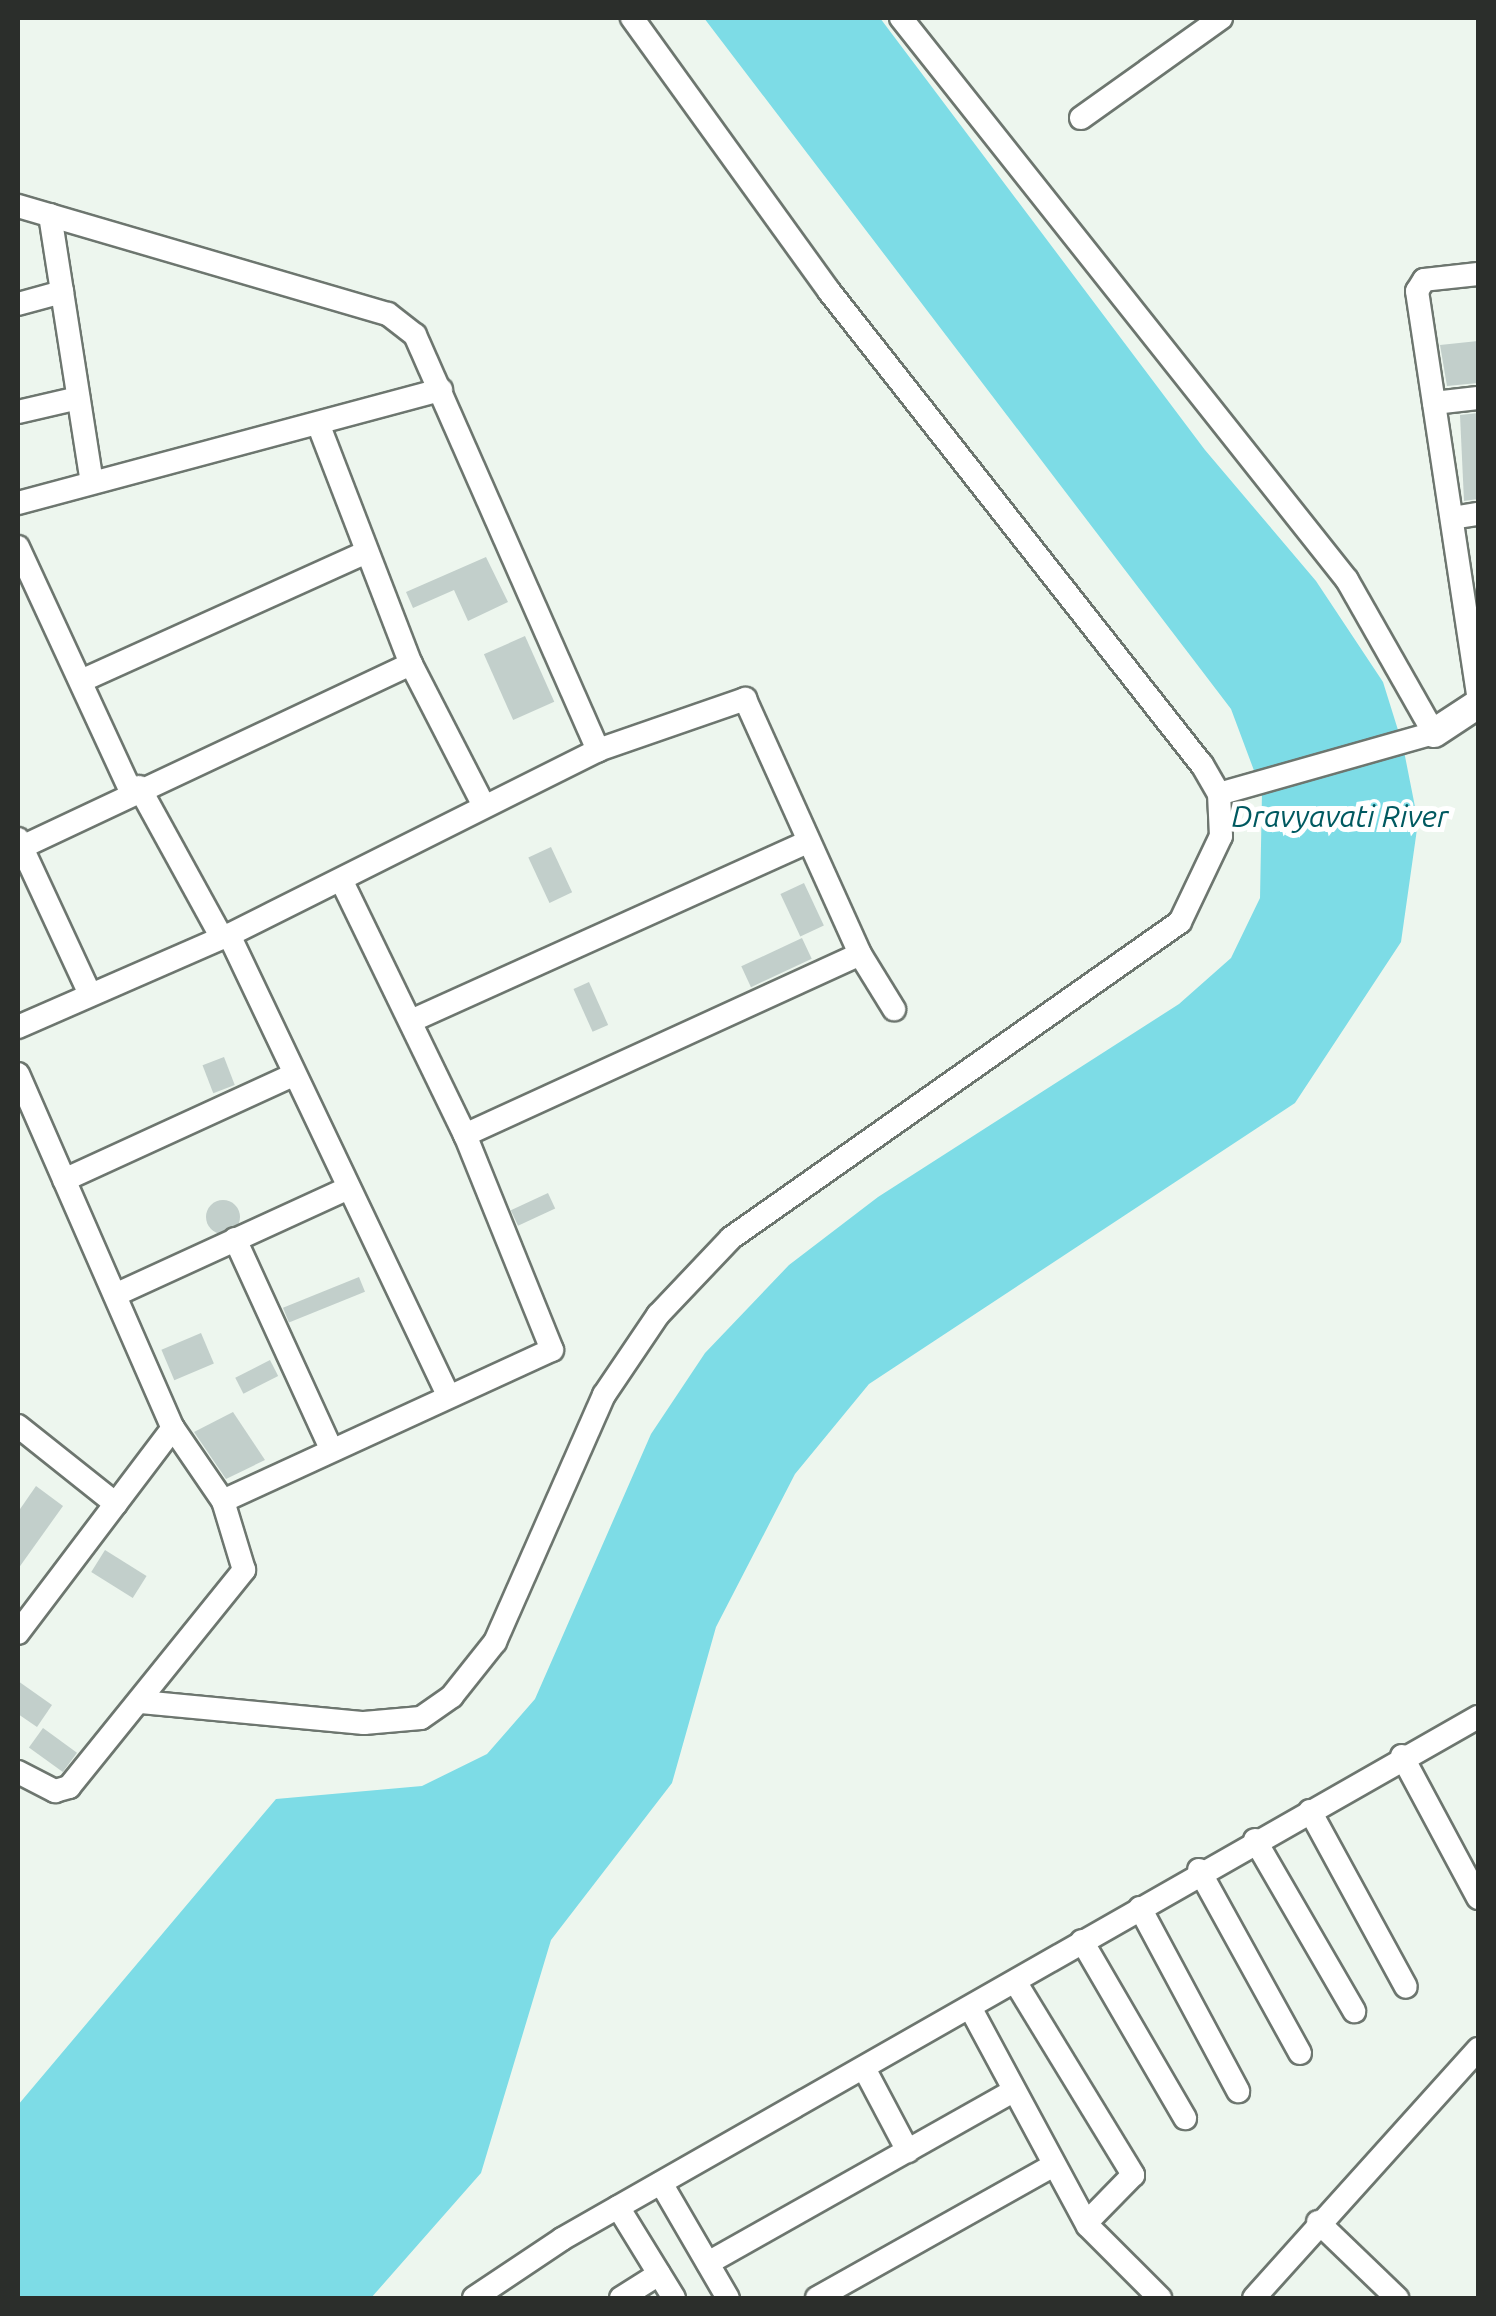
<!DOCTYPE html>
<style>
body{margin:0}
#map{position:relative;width:1496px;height:2316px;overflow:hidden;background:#edf6ee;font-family:Ubuntu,sans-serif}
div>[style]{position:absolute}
.water>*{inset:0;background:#7ddce6}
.building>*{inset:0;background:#c2cfcb;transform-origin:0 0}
.round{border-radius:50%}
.roads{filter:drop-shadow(2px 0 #6d766f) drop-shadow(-2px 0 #6d766f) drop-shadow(0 2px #6d766f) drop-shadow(0 -2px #6d766f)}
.minor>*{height:22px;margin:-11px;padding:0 11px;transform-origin:11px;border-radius:11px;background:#fff}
.tertiary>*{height:28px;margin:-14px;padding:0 14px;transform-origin:14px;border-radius:14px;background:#fff}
span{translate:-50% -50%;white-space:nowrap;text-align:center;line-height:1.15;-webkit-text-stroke:10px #fff;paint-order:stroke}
.water-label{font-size:30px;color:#005960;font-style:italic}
.frame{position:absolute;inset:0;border:20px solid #2b2e2b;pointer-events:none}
</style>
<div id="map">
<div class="water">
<div style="clip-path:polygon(704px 18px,880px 18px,1205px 450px,1316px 581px,1383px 682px,1403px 746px,1418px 822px,1401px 942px,1295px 1103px,869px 1384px,795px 1474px,716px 1627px,672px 1783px,551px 1940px,481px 2173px,371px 2298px,18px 2298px,18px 2105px,276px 1799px,422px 1786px,487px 1754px,535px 1699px,651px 1434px,705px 1353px,789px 1265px,878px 1197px,1179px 1004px,1231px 958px,1260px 898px,1262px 792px,1231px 709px)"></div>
</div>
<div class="building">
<div style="clip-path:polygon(1478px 341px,1478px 383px,1447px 386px,1440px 345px)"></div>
<div style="clip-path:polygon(1478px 413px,1478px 499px,1464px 501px,1460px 415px)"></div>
<div style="clip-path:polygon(486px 557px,508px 602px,468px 621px,454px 590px,413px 608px,406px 592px)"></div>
<div style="left:525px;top:636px;width:72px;height:45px;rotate:66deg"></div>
<div style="left:551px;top:847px;width:50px;height:25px;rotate:65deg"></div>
<div style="left:804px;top:883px;width:47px;height:26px;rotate:65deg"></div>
<div style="left:802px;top:938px;width:23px;height:67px;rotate:65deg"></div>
<div style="left:589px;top:982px;width:47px;height:17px;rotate:66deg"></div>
<div style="left:224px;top:1057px;width:30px;height:23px;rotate:69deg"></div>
<div style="left:548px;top:1193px;width:17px;height:41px;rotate:65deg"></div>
<div class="round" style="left:206px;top:1200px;width:34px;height:34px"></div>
<div style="left:359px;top:1277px;width:16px;height:82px;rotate:68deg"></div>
<div style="left:201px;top:1333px;width:33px;height:43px;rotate:67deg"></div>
<div style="left:270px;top:1360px;width:18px;height:39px;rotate:63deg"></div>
<div style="clip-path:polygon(233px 1412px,265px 1460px,226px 1479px,194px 1432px)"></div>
<div style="clip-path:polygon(36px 1486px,63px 1506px,18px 1569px,18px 1512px)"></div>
<div style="left:105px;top:1550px;width:49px;height:26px;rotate:32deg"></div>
<div style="clip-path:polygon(18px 1681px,52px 1705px,37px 1727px,18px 1714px)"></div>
<div style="left:43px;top:1728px;width:42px;height:24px;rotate:36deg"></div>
</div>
<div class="roads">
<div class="minor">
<div style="left:901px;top:18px;width:717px;rotate:51.56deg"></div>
<div style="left:1347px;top:580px;width:176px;rotate:60.4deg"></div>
<div style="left:1434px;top:733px;width:223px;rotate:164.2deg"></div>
<div style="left:1081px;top:118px;width:172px;rotate:-35.5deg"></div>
<div style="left:18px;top:206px;width:385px;rotate:16.3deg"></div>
<div style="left:388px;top:314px;width:34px;rotate:38deg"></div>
<div style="left:415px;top:335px;width:454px;rotate:66.2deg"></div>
<div style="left:50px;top:215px;width:266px;rotate:81.1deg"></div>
<div style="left:1478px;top:274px;width:54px;rotate:173.7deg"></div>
<div style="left:1424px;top:280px;width:13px;rotate:122deg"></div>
<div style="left:1417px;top:291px;width:409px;rotate:81.4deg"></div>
<div style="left:18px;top:304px;width:46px;rotate:-15.3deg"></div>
<div style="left:1434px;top:403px;width:44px;rotate:-6.5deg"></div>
<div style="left:18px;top:412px;width:62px;rotate:-13.1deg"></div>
<div style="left:319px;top:426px;width:255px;rotate:68.9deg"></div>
<div style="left:411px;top:664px;width:160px;rotate:62.8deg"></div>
<div style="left:18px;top:503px;width:438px;rotate:-15deg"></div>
<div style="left:1452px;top:518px;width:26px;rotate:-9deg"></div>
<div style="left:18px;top:547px;width:269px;rotate:65.2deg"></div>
<div style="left:81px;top:681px;width:312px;rotate:-24.3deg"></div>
<div style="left:139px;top:787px;width:172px;rotate:61.2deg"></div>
<div style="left:18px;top:839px;width:166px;rotate:65.1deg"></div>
<div style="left:22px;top:847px;width:430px;rotate:-25.2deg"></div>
<div style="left:229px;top:935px;width:413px;rotate:-26.6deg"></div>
<div style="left:598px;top:750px;width:156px;rotate:-19.1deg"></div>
<div style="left:745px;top:699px;width:280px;rotate:65.7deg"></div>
<div style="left:860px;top:954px;width:65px;rotate:58.3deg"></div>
<div style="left:411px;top:1021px;width:435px;rotate:-24.3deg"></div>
<div style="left:18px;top:1027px;width:230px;rotate:-23.6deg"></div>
<div style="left:229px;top:935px;width:509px;rotate:64.54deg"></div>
<div style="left:18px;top:1074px;width:386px;rotate:66.4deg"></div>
<div style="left:173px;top:1428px;width:257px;rotate:127.1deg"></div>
<div style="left:465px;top:1135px;width:434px;rotate:-24.6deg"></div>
<div style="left:64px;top:1180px;width:252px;rotate:-24.6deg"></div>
<div style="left:235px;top:1239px;width:231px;rotate:65.4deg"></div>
<div style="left:115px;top:1295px;width:255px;rotate:-24.6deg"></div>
<div style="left:18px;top:1426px;width:125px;rotate:38.5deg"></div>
<div style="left:223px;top:1501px;width:362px;rotate:-24.7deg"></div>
<div style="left:552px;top:1350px;width:232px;rotate:-112deg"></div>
<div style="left:465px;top:1135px;width:279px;rotate:-115.9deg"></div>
<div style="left:141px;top:1702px;width:224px;rotate:5.4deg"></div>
<div style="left:364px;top:1723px;width:57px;rotate:-5deg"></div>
<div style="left:421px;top:1718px;width:38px;rotate:-35deg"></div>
<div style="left:452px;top:1696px;width:69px;rotate:-51.5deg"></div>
<div style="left:495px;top:1642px;width:270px;rotate:-66.2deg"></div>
<div style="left:604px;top:1395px;width:97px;rotate:-56deg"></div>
<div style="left:658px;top:1315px;width:106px;rotate:-46.5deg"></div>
<div style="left:731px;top:1238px;width:549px;rotate:-35.14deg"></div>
<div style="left:1180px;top:922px;width:95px;rotate:-64.5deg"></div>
<div style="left:1221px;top:836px;width:42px;rotate:-92.7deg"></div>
<div style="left:1219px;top:794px;width:34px;rotate:-120deg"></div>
<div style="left:1202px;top:765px;width:603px;rotate:-128.2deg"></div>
<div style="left:829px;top:291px;width:337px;rotate:-125.8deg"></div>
<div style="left:1402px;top:1756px;width:161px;rotate:61.8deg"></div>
<div style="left:18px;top:1772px;width:42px;rotate:27.2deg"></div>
<div style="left:55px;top:1791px;width:15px;rotate:-16deg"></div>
<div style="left:69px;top:1787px;width:279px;rotate:-51.1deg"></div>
<div style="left:244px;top:1570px;width:72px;rotate:-106.9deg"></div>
<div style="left:223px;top:1501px;width:88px;rotate:-124.4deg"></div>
<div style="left:1310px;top:1811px;width:200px;rotate:61.4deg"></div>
<div style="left:1255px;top:1840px;width:198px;rotate:59.9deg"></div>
<div style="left:1199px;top:1870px;width:209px;rotate:61.1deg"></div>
<div style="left:1140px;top:1908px;width:208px;rotate:61.8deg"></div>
<div style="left:1082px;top:1941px;width:205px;rotate:59.8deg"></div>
<div style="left:1016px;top:1983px;width:225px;rotate:58.6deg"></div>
<div style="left:1133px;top:2175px;width:60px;rotate:134.3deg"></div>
<div style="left:972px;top:2011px;width:244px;rotate:61.7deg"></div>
<div style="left:1088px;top:2226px;width:102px;rotate:45deg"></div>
<div style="left:864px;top:2068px;width:94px;rotate:62.1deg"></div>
<div style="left:661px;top:2183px;width:133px;rotate:59.8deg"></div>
<div style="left:618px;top:2207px;width:107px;rotate:58.4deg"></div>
<div style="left:1318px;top:2222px;width:110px;rotate:43.9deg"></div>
<div style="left:708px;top:2263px;width:348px;rotate:-29.4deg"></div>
<div style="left:474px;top:2298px;width:106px;rotate:-33.8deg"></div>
<div style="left:562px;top:2239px;width:1054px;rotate:-29.68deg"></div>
<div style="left:621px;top:2298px;width:45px;rotate:-32.3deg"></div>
<div style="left:817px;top:2298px;width:270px;rotate:-29.3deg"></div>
<div style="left:1254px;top:2298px;width:335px;rotate:-48deg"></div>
</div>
<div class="tertiary">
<div style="left:1434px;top:733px;width:53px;rotate:-33.4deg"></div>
</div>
</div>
<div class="water-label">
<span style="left:1340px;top:816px">Dravyavati River</span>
</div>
<div class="frame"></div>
</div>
